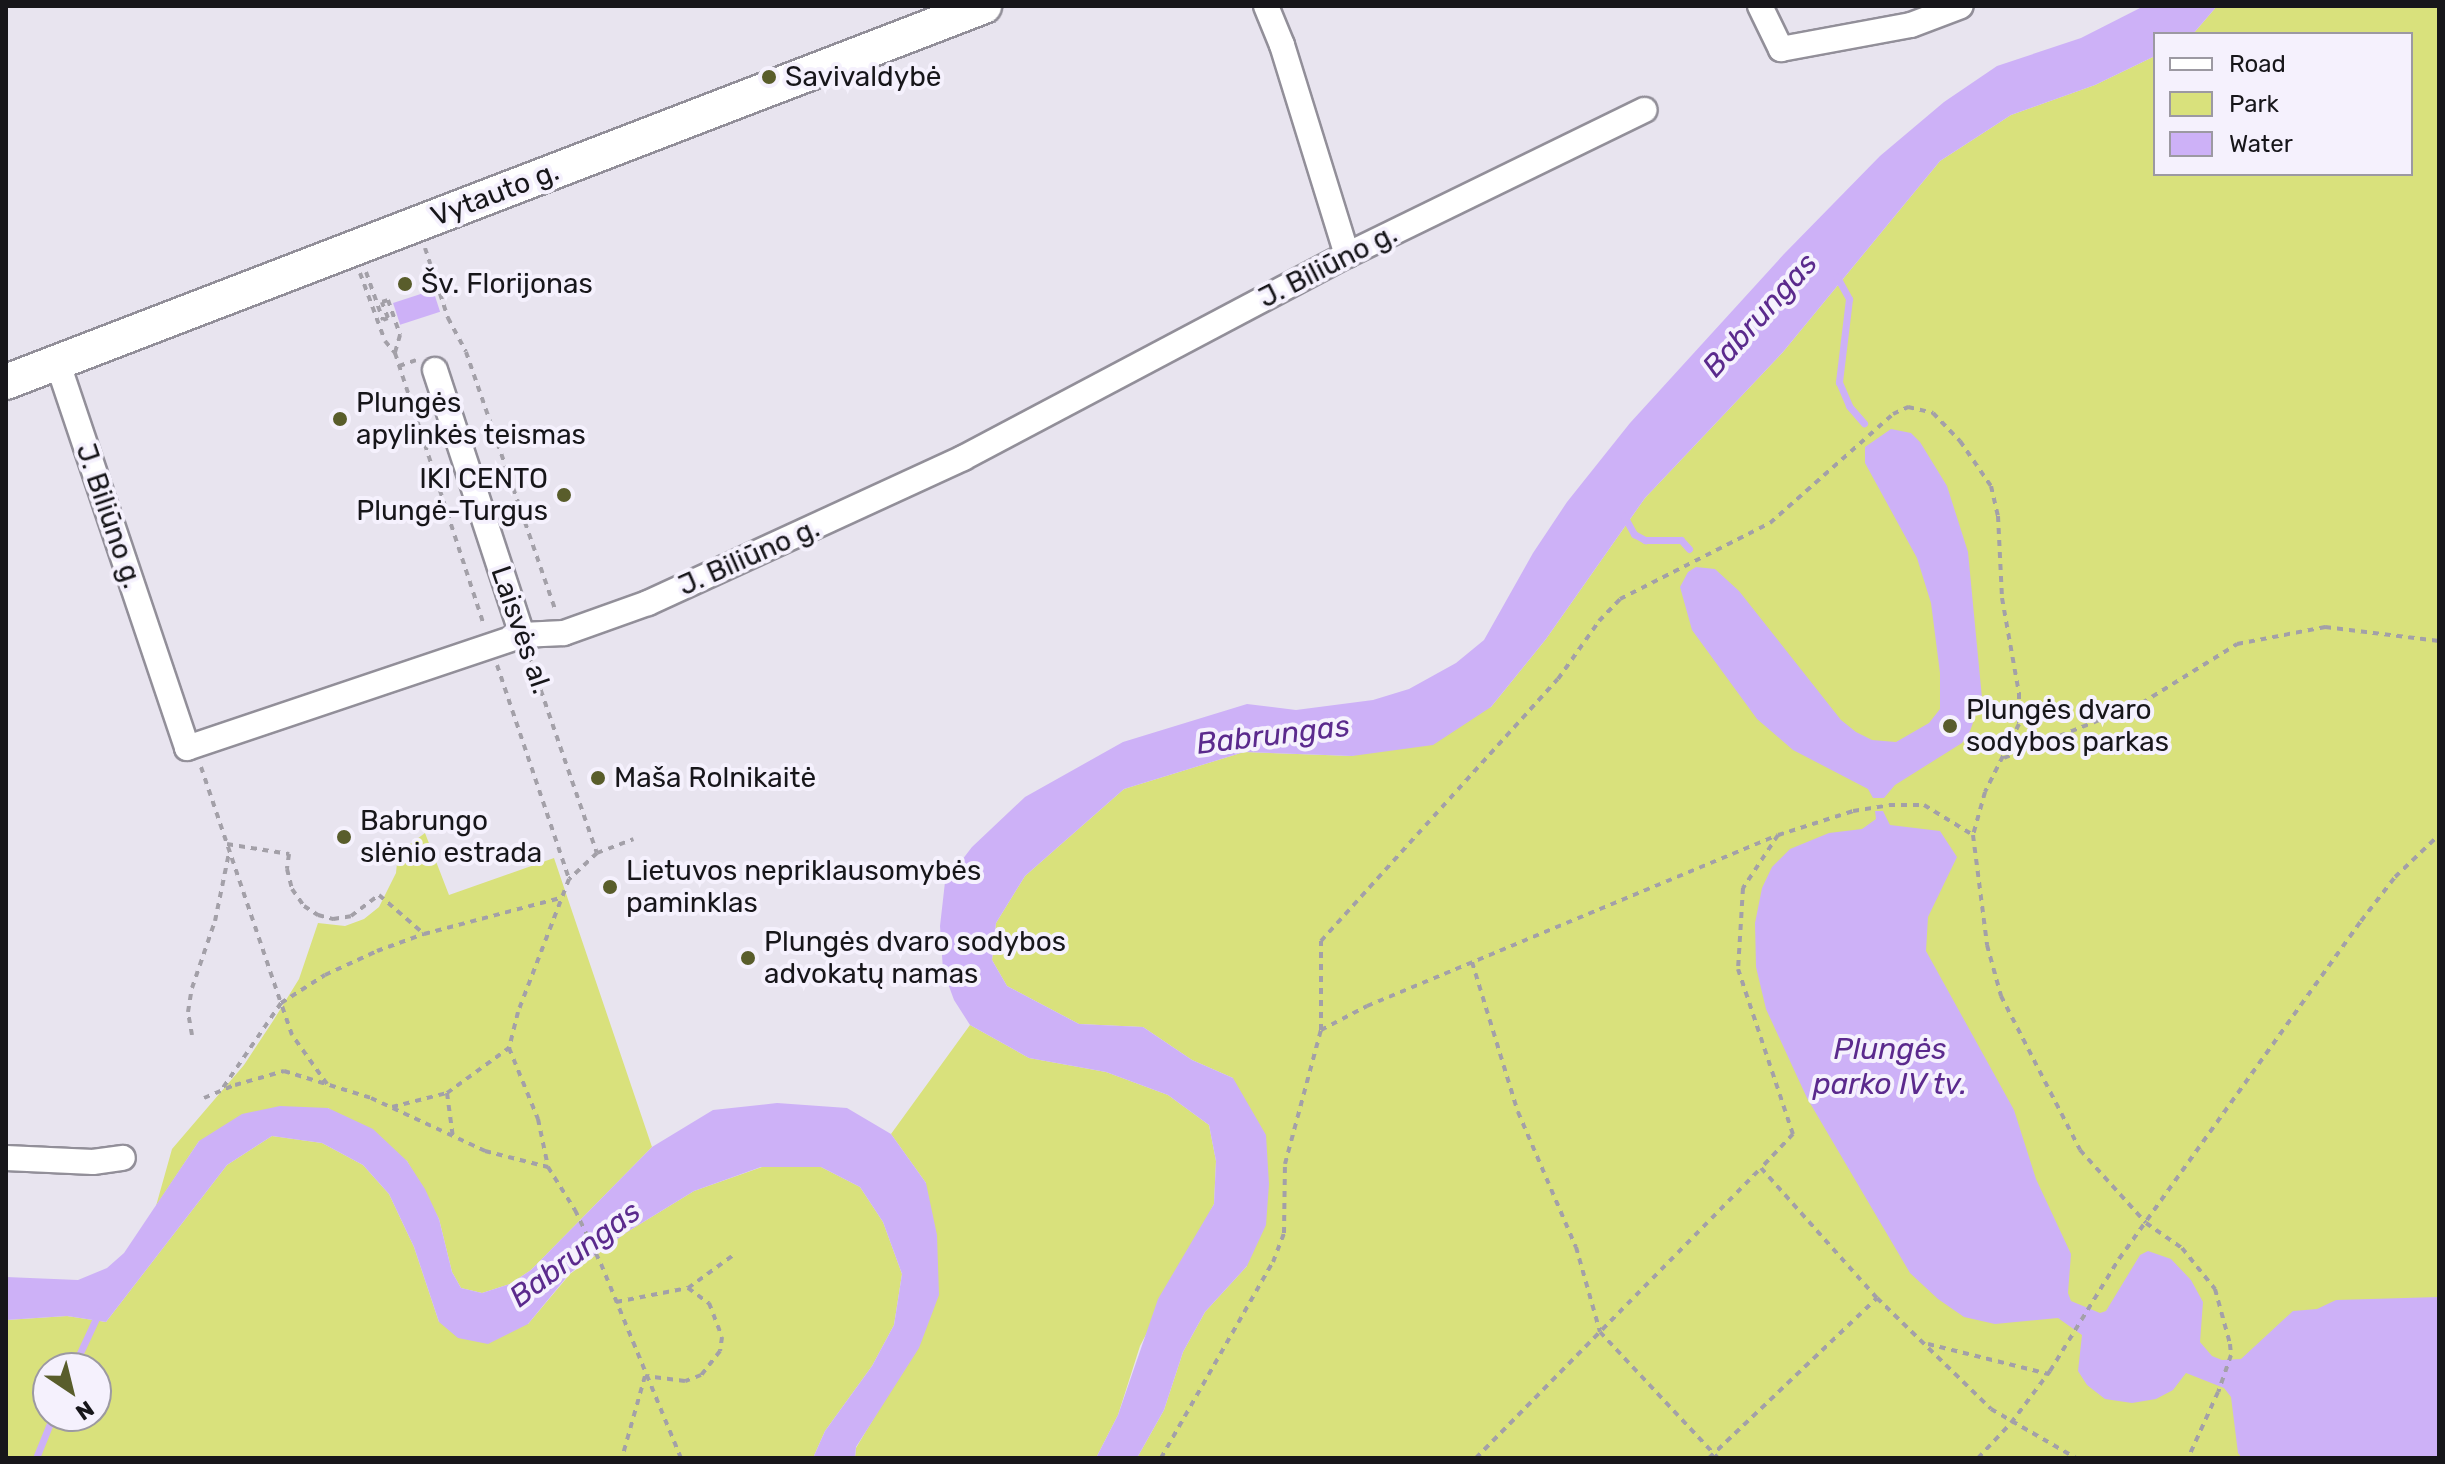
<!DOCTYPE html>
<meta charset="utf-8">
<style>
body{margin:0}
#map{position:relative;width:2445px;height:1464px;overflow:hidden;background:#e8e4ef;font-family:Rubik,sans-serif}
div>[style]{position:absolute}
.green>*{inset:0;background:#d9e17c}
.water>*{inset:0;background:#cdb1f7;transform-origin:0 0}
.stream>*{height:7px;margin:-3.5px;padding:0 3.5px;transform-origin:3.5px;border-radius:3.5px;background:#cdb1f7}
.path>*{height:4px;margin-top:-2px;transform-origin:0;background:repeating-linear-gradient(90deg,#a3a0a8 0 6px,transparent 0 12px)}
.roads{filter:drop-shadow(2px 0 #928f99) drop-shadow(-2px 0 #928f99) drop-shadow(0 2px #928f99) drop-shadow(0 -2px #928f99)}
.street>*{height:24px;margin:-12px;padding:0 12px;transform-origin:12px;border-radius:12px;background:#fff}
.secondary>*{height:34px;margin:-17px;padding:0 17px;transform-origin:17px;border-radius:17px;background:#fff}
.dots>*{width:22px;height:22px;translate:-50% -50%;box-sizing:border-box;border:4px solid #f5f1fd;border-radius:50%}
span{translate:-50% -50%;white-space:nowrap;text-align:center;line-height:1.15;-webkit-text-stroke:8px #f5f1fd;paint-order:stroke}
.poi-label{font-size:28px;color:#17161a}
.left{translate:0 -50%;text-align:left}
.right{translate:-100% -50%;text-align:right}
.street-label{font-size:28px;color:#17161a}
.water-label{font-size:30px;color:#5b2a8d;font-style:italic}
.frame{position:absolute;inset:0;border:8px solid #17161a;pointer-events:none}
.legend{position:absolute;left:2153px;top:32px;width:260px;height:144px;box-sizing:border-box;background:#f5f1fd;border:2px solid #9c99a2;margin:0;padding:10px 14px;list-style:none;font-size:24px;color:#17161a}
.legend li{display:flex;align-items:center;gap:16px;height:40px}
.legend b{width:40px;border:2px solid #9c99a2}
.north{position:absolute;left:32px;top:1352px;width:80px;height:80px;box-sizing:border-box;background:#f5f1fd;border:2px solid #9c99a2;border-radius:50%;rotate:145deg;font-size:22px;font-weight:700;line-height:32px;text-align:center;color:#17161a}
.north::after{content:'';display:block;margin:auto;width:28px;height:36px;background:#595d2b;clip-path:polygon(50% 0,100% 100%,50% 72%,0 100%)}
</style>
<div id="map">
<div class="green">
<div style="clip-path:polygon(2217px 6px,2439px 6px,2439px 1458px,1137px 1458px,1164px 1410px,1183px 1352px,1205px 1312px,1247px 1266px,1233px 1078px,1192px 1060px,1143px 1027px,1079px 1024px,1007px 986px,992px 960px,996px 923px,1025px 876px,1124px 789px,1244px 752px,1352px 756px,1491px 707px,1546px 639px,1645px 498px,1783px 352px,1940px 161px,2011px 115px,2095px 85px,2155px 56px,2155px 174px,2411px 174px,2411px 34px,2193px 34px)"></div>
<div style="clip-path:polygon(425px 833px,449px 895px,554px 858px,652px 1147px,531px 1270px,510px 1284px,482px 1293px,461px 1288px,452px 1272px,439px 1219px,407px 1161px,328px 1108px,199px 1141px,156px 1206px,172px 1149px,244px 1065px,273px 1021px,299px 979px,318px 923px,345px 926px,364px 919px,379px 907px,396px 873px,398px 853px)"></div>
<div style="clip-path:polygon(970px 1025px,1029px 1058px,1106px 1072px,1168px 1095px,1209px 1125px,1216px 1161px,1214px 1204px,1140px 1346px,1118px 1415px,1096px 1458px,855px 1458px,856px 1448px,884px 1401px,926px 1183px,891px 1134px)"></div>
<div style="clip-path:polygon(evenodd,272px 1136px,322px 1143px,363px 1165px,389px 1194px,414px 1247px,439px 1322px,528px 1324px,570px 1274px,627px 1232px,694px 1191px,762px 1167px,821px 1167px,860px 1187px,883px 1222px,902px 1274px,894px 1325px,872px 1366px,825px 1431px,813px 1458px,6px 1458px,6px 1320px,67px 1316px,106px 1322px,227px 1165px,272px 1136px,48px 1368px,96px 1368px,96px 1416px,48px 1416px,48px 1368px)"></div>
</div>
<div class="water">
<div style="clip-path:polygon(2144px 6px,2217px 6px,2193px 34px,2155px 34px,2155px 56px,2095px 85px,2011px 115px,1940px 161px,1783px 352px,1645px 498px,1546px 639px,1491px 707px,1433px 745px,1352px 756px,1244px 752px,1124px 789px,1025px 876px,996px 923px,992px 960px,1007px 986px,1079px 1024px,1143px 1027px,1192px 1060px,1233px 1078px,1266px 1135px,1269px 1184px,1266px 1225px,1247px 1266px,1205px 1312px,1183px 1352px,1164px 1410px,1137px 1458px,1096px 1458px,1118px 1415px,1158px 1299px,1214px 1204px,1216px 1161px,1209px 1125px,1168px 1095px,1106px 1072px,1029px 1058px,970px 1025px,954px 1000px,943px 970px,940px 926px,945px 882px,972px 847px,1025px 797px,1123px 742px,1247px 704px,1296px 710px,1373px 700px,1409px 689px,1456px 663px,1484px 640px,1533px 553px,1567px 502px,1630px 423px,1784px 254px,1880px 156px,1944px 102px,1997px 66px,2081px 38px)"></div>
<div style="left:433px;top:290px;width:23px;height:42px;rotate:72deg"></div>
<div style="clip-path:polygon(1891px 429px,1911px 433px,1920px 442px,1947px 486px,1968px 552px,1982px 698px,1970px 731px,1962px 743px,1895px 785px,1884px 798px,1873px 798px,1868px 789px,1793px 750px,1757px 719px,1692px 630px,1680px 587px,1688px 572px,1696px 567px,1715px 569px,1739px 591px,1841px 720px,1856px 732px,1872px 740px,1896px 742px,1929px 723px,1940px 709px,1940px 673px,1931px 603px,1917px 558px,1865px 463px,1865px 447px)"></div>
<div style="clip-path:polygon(1875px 811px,1883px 811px,1890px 825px,1940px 831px,1957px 857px,1928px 917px,1926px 951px,2014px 1110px,2036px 1179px,2071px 1254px,2068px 1293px,2071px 1301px,2100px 1313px,2106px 1311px,2140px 1255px,2148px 1251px,2171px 1259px,2191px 1280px,2203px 1302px,2200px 1342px,2212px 1356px,2222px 1360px,2241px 1359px,2293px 1311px,2317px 1309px,2336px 1300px,2439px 1297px,2439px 1458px,2242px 1458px,2238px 1453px,2231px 1397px,2224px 1388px,2186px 1373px,2173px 1390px,2156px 1399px,2132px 1403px,2105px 1399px,2087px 1385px,2078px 1371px,2082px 1335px,2058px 1318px,1995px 1324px,1964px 1317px,1938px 1299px,1910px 1273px,1807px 1098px,1766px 1009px,1756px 967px,1755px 923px,1762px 888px,1772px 867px,1790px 849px,1829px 833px,1862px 829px,1876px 819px)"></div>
<div style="clip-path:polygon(777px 1103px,847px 1108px,891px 1134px,926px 1183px,937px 1235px,939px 1295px,919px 1348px,856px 1447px,855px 1458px,813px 1458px,825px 1431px,872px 1366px,894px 1325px,902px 1274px,883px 1222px,860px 1187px,821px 1167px,761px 1167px,694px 1191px,627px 1232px,570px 1273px,528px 1324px,488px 1344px,458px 1338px,439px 1322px,414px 1247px,389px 1194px,363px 1165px,322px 1143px,272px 1136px,227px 1165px,106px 1322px,67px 1316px,6px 1320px,6px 1277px,78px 1280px,107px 1268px,124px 1253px,199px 1141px,242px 1114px,280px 1106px,328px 1108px,373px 1129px,407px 1161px,425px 1189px,439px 1219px,452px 1272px,461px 1288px,482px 1293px,510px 1284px,531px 1270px,652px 1147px,713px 1110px)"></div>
</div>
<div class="stream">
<div style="left:1837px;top:277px;width:25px;rotate:61deg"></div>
<div style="left:1849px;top:299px;width:84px;rotate:96.9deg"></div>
<div style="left:1839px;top:382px;width:26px;rotate:67deg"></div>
<div style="left:1849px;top:406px;width:23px;rotate:49deg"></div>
<div style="left:1624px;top:516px;width:21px;rotate:61deg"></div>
<div style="left:1634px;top:534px;width:13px;rotate:29deg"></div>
<div style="left:1645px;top:540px;width:36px"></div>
<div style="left:1681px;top:540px;width:12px;rotate:48deg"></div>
<div style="left:73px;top:1368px;width:62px;rotate:-65.1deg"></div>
<div style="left:36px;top:1458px;width:45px;rotate:-68deg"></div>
</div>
<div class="path">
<div style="left:425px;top:248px;width:74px;rotate:71.8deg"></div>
<div style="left:448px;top:318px;width:38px;rotate:62deg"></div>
<div style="left:466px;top:352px;width:275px;rotate:70.9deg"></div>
<div style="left:366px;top:272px;width:51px;rotate:70.5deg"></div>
<div style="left:383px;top:320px;width:5px;rotate:-22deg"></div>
<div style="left:388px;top:318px;width:17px;rotate:-111deg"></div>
<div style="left:382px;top:302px;width:6px;rotate:-18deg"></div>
<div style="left:388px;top:300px;width:37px;rotate:71deg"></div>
<div style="left:400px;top:335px;width:19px;rotate:106deg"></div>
<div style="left:360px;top:273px;width:72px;rotate:69.8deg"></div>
<div style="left:385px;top:341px;width:16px;rotate:50deg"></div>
<div style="left:395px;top:353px;width:287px;rotate:71.9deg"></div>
<div style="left:399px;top:366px;width:18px;rotate:-19deg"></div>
<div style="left:529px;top:656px;width:208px;rotate:71deg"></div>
<div style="left:597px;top:853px;width:39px;rotate:-21deg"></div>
<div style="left:497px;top:665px;width:226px;rotate:71.4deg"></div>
<div style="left:2004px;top:758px;width:149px;rotate:-21.7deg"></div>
<div style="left:2142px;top:703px;width:112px;rotate:-31.8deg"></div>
<div style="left:2237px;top:644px;width:90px;rotate:-10.9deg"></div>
<div style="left:2325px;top:627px;width:115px;rotate:7deg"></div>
<div style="left:201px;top:767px;width:249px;rotate:71.3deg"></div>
<div style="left:281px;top:1003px;width:108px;rotate:124.4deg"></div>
<div style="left:1778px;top:835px;width:64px;rotate:123.4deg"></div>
<div style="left:1743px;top:888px;width:81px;rotate:93.5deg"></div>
<div style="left:1738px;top:969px;width:174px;rotate:71.6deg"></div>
<div style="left:1793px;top:1134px;width:47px;rotate:133.3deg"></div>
<div style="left:1761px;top:1168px;width:174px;rotate:48.3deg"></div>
<div style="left:1877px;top:1298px;width:159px;rotate:44.2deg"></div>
<div style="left:1991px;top:1409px;width:98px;rotate:30deg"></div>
<div style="left:227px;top:844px;width:63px;rotate:9.2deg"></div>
<div style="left:289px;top:854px;width:15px;rotate:98deg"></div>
<div style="left:287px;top:869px;width:21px;rotate:76deg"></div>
<div style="left:292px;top:889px;width:21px;rotate:55deg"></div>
<div style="left:304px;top:906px;width:17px;rotate:33deg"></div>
<div style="left:318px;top:915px;width:16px;rotate:15deg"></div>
<div style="left:333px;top:919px;width:18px;rotate:-9deg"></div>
<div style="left:351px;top:916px;width:35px;rotate:-37deg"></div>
<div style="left:379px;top:895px;width:60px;rotate:40.9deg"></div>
<div style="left:597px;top:853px;width:38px;rotate:137deg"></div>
<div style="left:569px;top:879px;width:142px;rotate:111deg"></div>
<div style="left:518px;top:1012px;width:37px;rotate:104deg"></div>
<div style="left:509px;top:1048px;width:77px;rotate:67.8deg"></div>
<div style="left:538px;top:1119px;width:49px;rotate:78.2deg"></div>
<div style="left:548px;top:1167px;width:51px;rotate:57.9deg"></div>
<div style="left:575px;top:1210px;width:60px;rotate:64.3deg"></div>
<div style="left:601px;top:1264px;width:210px;rotate:67.6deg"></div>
<div style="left:1472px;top:962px;width:157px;rotate:73deg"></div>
<div style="left:1518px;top:1112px;width:147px;rotate:66.8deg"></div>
<div style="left:1576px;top:1247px;width:88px;rotate:74.2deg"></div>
<div style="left:1600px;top:1332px;width:173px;rotate:46.9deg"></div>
<div style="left:1321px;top:1030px;width:52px;rotate:-27.6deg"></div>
<div style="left:1367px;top:1006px;width:445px;rotate:-22.6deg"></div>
<div style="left:1778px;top:835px;width:79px;rotate:-17.7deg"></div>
<div style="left:1853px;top:811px;width:36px;rotate:-9deg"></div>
<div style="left:1889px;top:805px;width:35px"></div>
<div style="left:1924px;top:805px;width:57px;rotate:31.5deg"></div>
<div style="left:192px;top:1035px;width:23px;rotate:-100deg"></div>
<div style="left:188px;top:1012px;width:24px;rotate:-81deg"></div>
<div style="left:192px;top:988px;width:71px;rotate:-71.1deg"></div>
<div style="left:215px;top:921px;width:69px;rotate:-78.4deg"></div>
<div style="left:327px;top:1084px;width:60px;rotate:-125.5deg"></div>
<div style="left:292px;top:1035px;width:34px;rotate:-109deg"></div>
<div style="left:281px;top:1003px;width:52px;rotate:-32.5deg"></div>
<div style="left:325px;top:975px;width:57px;rotate:-24.8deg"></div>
<div style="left:377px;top:951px;width:50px;rotate:-19.9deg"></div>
<div style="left:424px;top:934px;width:141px;rotate:-14.8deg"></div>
<div style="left:447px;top:1093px;width:45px;rotate:82.4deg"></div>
<div style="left:204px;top:1098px;width:34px;rotate:-23deg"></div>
<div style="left:235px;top:1085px;width:51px;rotate:-15.9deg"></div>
<div style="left:284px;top:1071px;width:91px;rotate:17.2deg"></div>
<div style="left:371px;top:1098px;width:126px;rotate:24.9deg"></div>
<div style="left:485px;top:1151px;width:65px;rotate:14.3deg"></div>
<div style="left:392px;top:1107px;width:57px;rotate:-14.3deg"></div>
<div style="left:447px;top:1093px;width:77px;rotate:-36deg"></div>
<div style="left:688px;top:1288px;width:58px;rotate:-35.9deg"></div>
<div style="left:616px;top:1302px;width:73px;rotate:-11deg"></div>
<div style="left:688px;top:1288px;width:26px;rotate:36deg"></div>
<div style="left:709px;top:1303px;width:36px;rotate:69deg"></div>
<div style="left:722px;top:1337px;width:14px;rotate:98deg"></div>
<div style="left:720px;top:1351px;width:31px;rotate:128deg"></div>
<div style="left:701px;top:1375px;width:17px;rotate:159deg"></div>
<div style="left:685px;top:1381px;width:40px;rotate:-172.9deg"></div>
<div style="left:645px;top:1376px;width:85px;rotate:105.7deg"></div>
<div style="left:1928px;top:1344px;width:124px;rotate:14deg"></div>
<div style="left:1161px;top:1458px;width:226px;rotate:-60.3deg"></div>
<div style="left:1273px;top:1262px;width:31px;rotate:-69deg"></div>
<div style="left:1284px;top:1233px;width:69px;rotate:-89.2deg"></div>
<div style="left:1285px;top:1164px;width:139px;rotate:-75deg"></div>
<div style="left:1321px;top:1030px;width:89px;rotate:-90deg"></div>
<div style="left:1321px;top:941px;width:353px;rotate:-47.9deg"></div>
<div style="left:1558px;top:679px;width:71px;rotate:-54.7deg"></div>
<div style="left:1599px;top:621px;width:30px;rotate:-46deg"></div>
<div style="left:1620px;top:599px;width:168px;rotate:-26.9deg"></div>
<div style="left:1770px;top:523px;width:164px;rotate:-41.5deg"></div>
<div style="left:1893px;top:414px;width:17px;rotate:-25deg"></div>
<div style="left:1908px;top:407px;width:26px;rotate:13deg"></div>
<div style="left:1933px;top:413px;width:39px;rotate:46deg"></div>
<div style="left:1960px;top:441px;width:55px;rotate:55.4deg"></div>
<div style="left:1991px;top:486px;width:31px;rotate:77deg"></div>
<div style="left:1998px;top:516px;width:82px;rotate:87.2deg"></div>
<div style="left:2002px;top:598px;width:97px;rotate:79.9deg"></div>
<div style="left:2019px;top:693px;width:31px;rotate:90deg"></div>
<div style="left:2019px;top:724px;width:76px;rotate:116.6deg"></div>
<div style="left:1985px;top:792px;width:45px;rotate:105.6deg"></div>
<div style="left:1973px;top:835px;width:111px;rotate:82.7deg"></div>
<div style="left:1987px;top:945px;width:53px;rotate:74.6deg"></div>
<div style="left:2001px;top:996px;width:173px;rotate:62.8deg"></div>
<div style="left:2080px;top:1150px;width:98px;rotate:47.9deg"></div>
<div style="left:2146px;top:1223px;width:44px;rotate:34.8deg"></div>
<div style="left:2182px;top:1248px;width:53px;rotate:51.2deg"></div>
<div style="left:2215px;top:1289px;width:57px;rotate:74.7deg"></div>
<div style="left:2230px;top:1344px;width:11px;rotate:85deg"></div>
<div style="left:2231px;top:1355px;width:39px;rotate:109deg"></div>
<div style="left:2218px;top:1392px;width:72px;rotate:114.4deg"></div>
<div style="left:1476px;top:1458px;width:405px;rotate:-45.5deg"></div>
<div style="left:1709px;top:1458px;width:232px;rotate:-43.6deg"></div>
<div style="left:1978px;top:1458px;width:48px;rotate:-46.7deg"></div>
<div style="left:2011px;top:1423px;width:65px;rotate:-53.1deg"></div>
<div style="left:2050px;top:1371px;width:132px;rotate:-58.4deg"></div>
<div style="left:2119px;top:1259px;width:416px;rotate:-54.4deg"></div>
<div style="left:2361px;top:921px;width:56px;rotate:-52.3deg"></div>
<div style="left:2395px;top:877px;width:61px;rotate:-43.7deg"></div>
</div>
<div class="roads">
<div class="street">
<div style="left:1266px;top:6px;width:42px;rotate:67.7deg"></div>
<div style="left:1282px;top:45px;width:220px;rotate:72.8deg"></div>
<div style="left:1760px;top:6px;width:48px;rotate:64deg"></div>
<div style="left:1781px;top:49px;width:132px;rotate:-10.5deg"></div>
<div style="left:1911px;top:25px;width:53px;rotate:-20.8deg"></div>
<div style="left:58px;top:364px;width:405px;rotate:71.4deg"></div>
<div style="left:187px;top:748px;width:354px;rotate:-18.6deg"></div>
<div style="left:522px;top:635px;width:42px;rotate:-2.7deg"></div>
<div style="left:564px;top:633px;width:89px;rotate:-19.7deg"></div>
<div style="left:648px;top:603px;width:347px;rotate:-24.7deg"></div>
<div style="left:963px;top:458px;width:434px;rotate:-27.9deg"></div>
<div style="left:1347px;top:255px;width:331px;rotate:-26deg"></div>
<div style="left:435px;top:370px;width:279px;rotate:71.8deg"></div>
<div style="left:6px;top:1158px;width:87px;rotate:2.6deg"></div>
<div style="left:93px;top:1162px;width:30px;rotate:-8deg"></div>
</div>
<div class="secondary">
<div style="left:6px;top:382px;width:1048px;rotate:-21.03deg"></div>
</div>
</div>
<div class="dots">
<div style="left:769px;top:77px;background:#595d2b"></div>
<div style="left:405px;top:284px;background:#595d2b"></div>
<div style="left:340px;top:419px;background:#595d2b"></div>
<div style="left:564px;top:495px;background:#595d2b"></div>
<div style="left:1950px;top:726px;background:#595d2b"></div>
<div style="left:598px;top:778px;background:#595d2b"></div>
<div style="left:344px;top:837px;background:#595d2b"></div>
<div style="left:610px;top:887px;background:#595d2b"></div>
<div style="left:748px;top:958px;background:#595d2b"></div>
</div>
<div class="poi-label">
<span class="left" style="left:785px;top:77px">Savivaldybė</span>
<span class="left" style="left:421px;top:284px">Šv. Florijonas</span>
<span class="left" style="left:356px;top:419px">Plungės<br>apylinkės teismas</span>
<span class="right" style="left:548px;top:495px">IKI CENTO<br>Plungė-Turgus</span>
<span class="left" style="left:1966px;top:726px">Plungės dvaro<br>sodybos parkas</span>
<span class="left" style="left:614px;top:778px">Maša Rolnikaitė</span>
<span class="left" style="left:360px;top:837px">Babrungo<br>slėnio estrada</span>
<span class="left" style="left:626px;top:887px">Lietuvos nepriklausomybės<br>paminklas</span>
<span class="left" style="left:764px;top:958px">Plungės dvaro sodybos<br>advokatų namas</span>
</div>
<div class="street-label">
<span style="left:495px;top:194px;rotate:-21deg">Vytauto g.</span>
<span style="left:1328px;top:266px;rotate:-27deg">J. Biliūno g.</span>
<span style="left:109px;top:516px;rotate:71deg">J. Biliūno g.</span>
<span style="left:749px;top:557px;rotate:-24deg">J. Biliūno g.</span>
<span style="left:521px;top:630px;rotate:71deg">Laisvės al.</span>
</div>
<div class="water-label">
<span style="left:1760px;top:315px;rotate:-48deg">Babrungas</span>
<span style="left:1273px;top:735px;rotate:-7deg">Babrungas</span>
<span style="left:1890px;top:1066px">Plungės<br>parko IV tv.</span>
<span style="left:575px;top:1254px;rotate:-37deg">Babrungas</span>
</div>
<div class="frame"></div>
<ul class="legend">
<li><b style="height:10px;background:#fff"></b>Road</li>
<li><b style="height:22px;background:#d9e17c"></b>Park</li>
<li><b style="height:22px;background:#cdb1f7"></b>Water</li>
</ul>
<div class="north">N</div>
</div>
